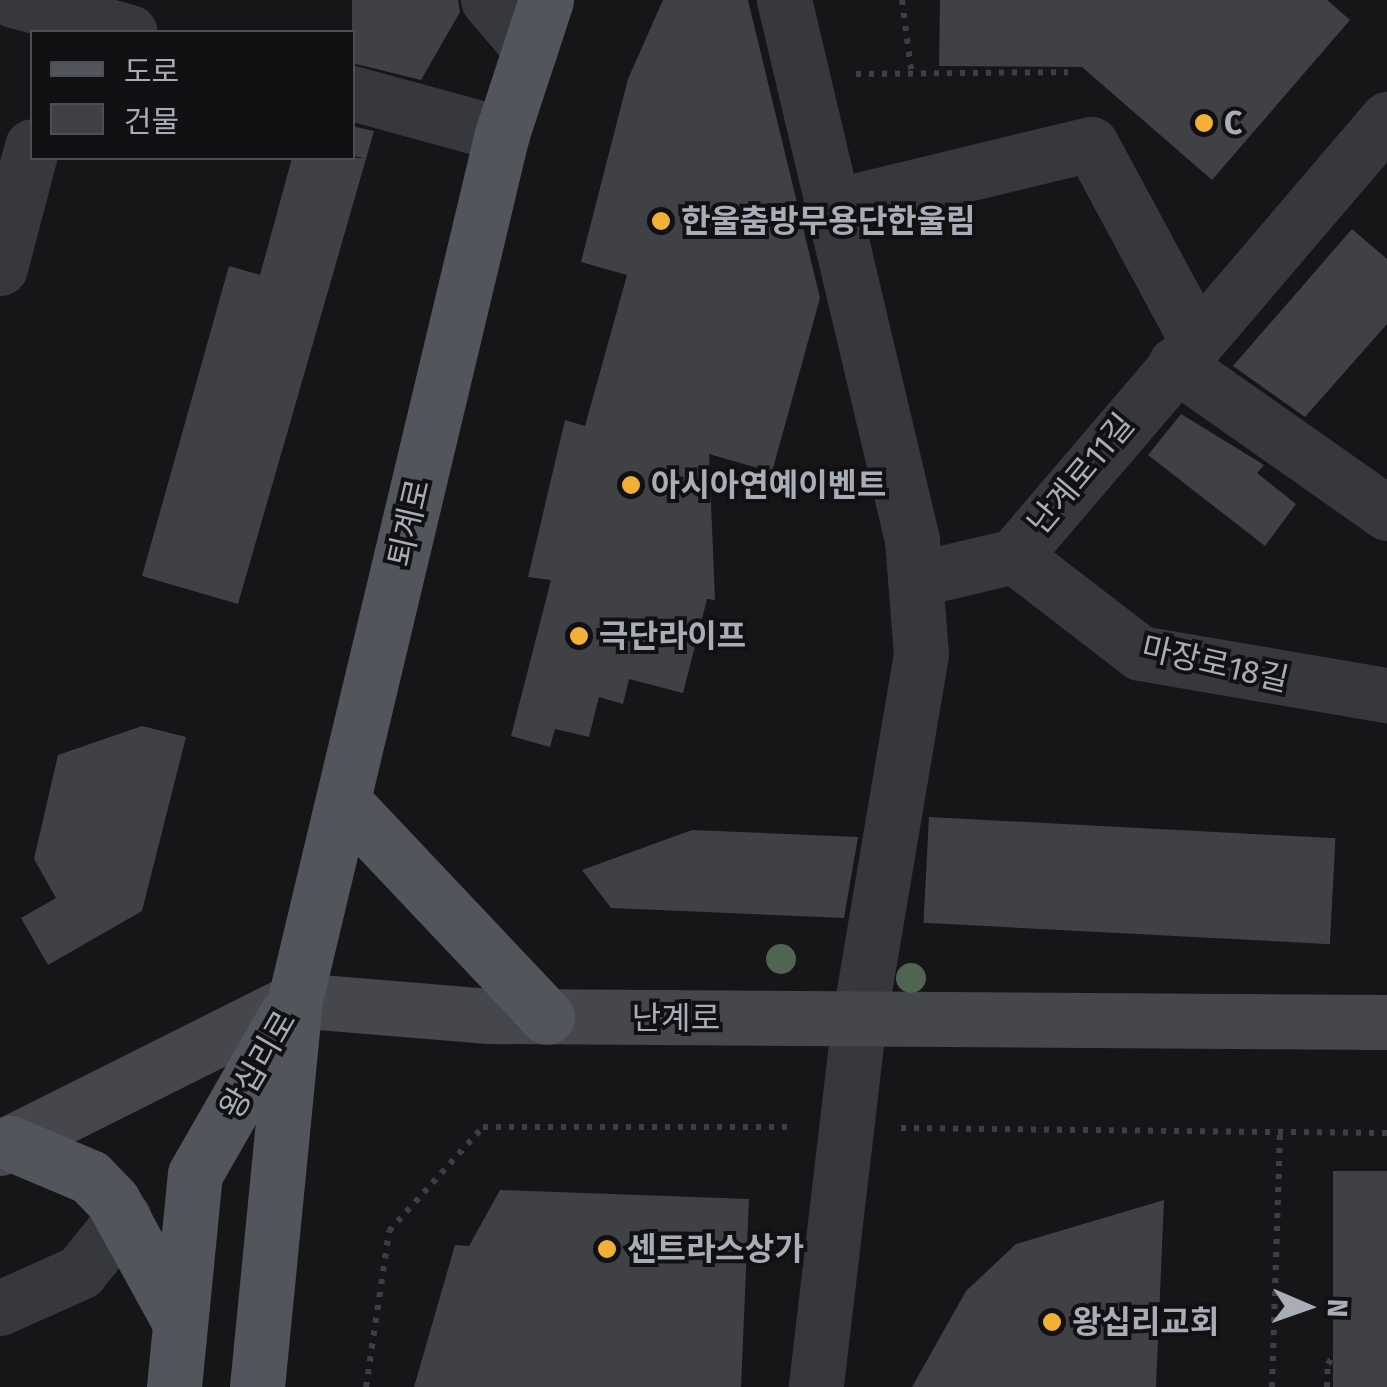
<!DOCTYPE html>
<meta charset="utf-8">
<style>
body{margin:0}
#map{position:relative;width:1387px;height:1387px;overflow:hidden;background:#161618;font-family:"Fira Sans","Noto Sans KR",sans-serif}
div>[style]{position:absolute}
.building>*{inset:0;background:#404145;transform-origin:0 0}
.path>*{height:6px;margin-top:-3px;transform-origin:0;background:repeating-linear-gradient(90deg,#3d3f44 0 5px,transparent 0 13px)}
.street>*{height:55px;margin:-27.5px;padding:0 27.5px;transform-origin:27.5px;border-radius:27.5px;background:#37383d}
.secondary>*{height:55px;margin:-27.5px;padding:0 27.5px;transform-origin:27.5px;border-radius:27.5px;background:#45474d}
.primary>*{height:55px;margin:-27.5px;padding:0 27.5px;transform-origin:27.5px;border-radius:27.5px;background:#53555c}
.trees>*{width:30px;height:30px;margin:-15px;border-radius:50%;background:#506452}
.dots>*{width:28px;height:28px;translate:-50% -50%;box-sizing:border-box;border:5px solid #111113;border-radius:50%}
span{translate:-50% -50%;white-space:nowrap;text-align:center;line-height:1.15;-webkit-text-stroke:8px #111113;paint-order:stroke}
.poi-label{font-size:32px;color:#a8adb8;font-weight:700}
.left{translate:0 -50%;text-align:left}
.street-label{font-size:32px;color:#a8adb8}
.legend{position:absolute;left:30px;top:30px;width:325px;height:130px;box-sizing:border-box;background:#111113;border:2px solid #4d4f55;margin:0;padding:12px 18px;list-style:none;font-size:30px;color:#a8adb8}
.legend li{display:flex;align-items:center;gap:20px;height:50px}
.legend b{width:50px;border:2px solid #4d4f55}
.north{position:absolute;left:1257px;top:1257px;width:100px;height:100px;-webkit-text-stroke:8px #111113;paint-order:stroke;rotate:92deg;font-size:28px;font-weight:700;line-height:40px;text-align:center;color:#a8adb8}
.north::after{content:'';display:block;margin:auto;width:35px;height:45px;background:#a8adb8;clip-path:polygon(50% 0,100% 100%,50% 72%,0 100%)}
</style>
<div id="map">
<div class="building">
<div style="clip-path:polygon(352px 0,458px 0,460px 12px,421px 80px,352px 63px)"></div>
<div style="clip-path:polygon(663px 0,748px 0,820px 298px,772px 472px,709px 454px,715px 600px,707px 599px,683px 693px,629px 679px,623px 704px,599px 697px,589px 737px,555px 729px,550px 747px,511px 736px,551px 580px,528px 577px,565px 420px,585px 426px,627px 275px,581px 262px,628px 79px)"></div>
<div style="clip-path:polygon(940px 0,1327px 0,1350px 20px,1212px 180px,1082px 67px,939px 66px)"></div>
<div style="clip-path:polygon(352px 126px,374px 131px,238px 604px,142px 576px,229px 266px,260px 275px,292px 158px,365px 158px,352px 156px)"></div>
<div style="clip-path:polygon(1352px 229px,1387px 259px,1387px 324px,1305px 417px,1233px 366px)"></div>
<div style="clip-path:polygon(1181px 414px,1264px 465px,1257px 473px,1296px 504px,1265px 546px,1148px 455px)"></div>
<div style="clip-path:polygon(142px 726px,186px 737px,142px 911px,48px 965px,21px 918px,56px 898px,34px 859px,58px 755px)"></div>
<div style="left:929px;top:817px;width:407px;height:106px;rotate:3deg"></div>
<div style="clip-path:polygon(692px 830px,858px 837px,844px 918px,611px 908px,582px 870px)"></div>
<div style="left:1387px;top:1171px;width:216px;height:54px;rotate:90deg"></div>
<div style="clip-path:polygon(500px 1190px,749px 1199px,741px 1387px,414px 1387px,455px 1245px,469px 1246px)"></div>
<div style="clip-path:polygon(1164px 1200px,1156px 1387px,912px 1387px,966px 1291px,1016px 1244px)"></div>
</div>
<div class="path">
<div style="left:902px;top:0;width:70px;rotate:82.6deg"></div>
<div style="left:856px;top:74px;width:212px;rotate:-0.5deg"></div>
<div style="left:901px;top:1128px;width:486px;rotate:0.6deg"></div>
<div style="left:366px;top:1387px;width:158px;rotate:-81.6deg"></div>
<div style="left:389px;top:1231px;width:140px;rotate:-47.9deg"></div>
<div style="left:483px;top:1127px;width:311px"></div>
<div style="left:1272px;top:1387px;width:256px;rotate:-88.2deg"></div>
<div style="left:1327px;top:1387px;width:23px;rotate:-88deg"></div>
<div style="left:1328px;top:1364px;width:107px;rotate:-56.5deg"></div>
</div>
<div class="street">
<div style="left:13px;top:0;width:121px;rotate:15.3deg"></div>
<div style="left:488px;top:0;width:65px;rotate:49.4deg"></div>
<div style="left:784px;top:0;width:555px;rotate:76.66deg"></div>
<div style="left:912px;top:540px;width:114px;rotate:85.5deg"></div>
<div style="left:921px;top:654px;width:370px;rotate:99.6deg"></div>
<div style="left:859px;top:1019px;width:371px;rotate:96.7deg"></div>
<div style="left:352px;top:93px;width:156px;rotate:15.3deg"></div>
<div style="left:834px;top:206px;width:264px;rotate:-13.6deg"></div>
<div style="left:1091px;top:144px;width:221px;rotate:61.7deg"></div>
<div style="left:0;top:268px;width:126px;rotate:-75.3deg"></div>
<div style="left:1175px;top:364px;width:259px;rotate:35.1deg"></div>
<div style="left:1014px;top:556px;width:159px;rotate:37.6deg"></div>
<div style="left:1140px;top:653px;width:251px;rotate:9.7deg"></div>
<div style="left:917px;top:579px;width:100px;rotate:-13.3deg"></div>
<div style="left:1014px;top:556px;width:575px;rotate:-49.52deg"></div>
<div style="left:0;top:1308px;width:88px;rotate:-24.2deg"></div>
<div style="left:80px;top:1272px;width:70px;rotate:-51.3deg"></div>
</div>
<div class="secondary">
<div style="left:0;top:1148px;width:330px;rotate:-26.6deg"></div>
<div style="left:295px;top:1000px;width:195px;rotate:4.7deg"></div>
<div style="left:489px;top:1016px;width:898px;rotate:0.38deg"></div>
</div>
<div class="primary">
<div style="left:343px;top:801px;width:297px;rotate:46.6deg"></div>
<div style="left:10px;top:1143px;width:87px;rotate:23deg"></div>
<div style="left:90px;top:1177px;width:33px;rotate:46deg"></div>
<div style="left:113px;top:1201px;width:137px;rotate:61.2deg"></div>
<div style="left:174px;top:1387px;width:214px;rotate:-84.4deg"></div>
<div style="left:195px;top:1174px;width:183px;rotate:-60.2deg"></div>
<div style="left:257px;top:1387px;width:389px;rotate:-84.4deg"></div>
<div style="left:295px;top:1000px;width:890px;rotate:-76.56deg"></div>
<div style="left:502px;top:134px;width:141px;rotate:-71.8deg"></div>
</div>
<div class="trees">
<div style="left:781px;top:959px"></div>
<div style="left:911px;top:978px"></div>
</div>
<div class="dots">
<div style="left:1204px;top:123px;background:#f2b134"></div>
<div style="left:661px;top:221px;background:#f2b134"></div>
<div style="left:631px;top:485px;background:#f2b134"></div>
<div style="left:579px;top:636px;background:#f2b134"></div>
<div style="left:607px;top:1249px;background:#f2b134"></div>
<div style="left:1052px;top:1322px;background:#f2b134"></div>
</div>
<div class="poi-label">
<span class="left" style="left:1224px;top:123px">C</span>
<span class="left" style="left:681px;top:221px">한울춤방무용단한울림</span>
<span class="left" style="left:651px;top:485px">아시아연예이벤트</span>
<span class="left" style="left:599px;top:636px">극단라이프</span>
<span class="left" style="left:627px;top:1249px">센트라스상가</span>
<span class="left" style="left:1072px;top:1322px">왕십리교회</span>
</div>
<div class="street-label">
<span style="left:1081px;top:474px;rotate:-50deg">난계로11길</span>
<span style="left:409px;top:523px;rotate:-77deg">퇴계로</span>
<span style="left:1215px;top:664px;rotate:13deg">마장로18길</span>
<span style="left:676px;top:1018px">난계로</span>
<span style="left:258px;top:1065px;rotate:-60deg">왕십리로</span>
</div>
<ul class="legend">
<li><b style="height:12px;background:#53555c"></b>도로</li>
<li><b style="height:28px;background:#404145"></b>건물</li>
</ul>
<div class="north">N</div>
</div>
